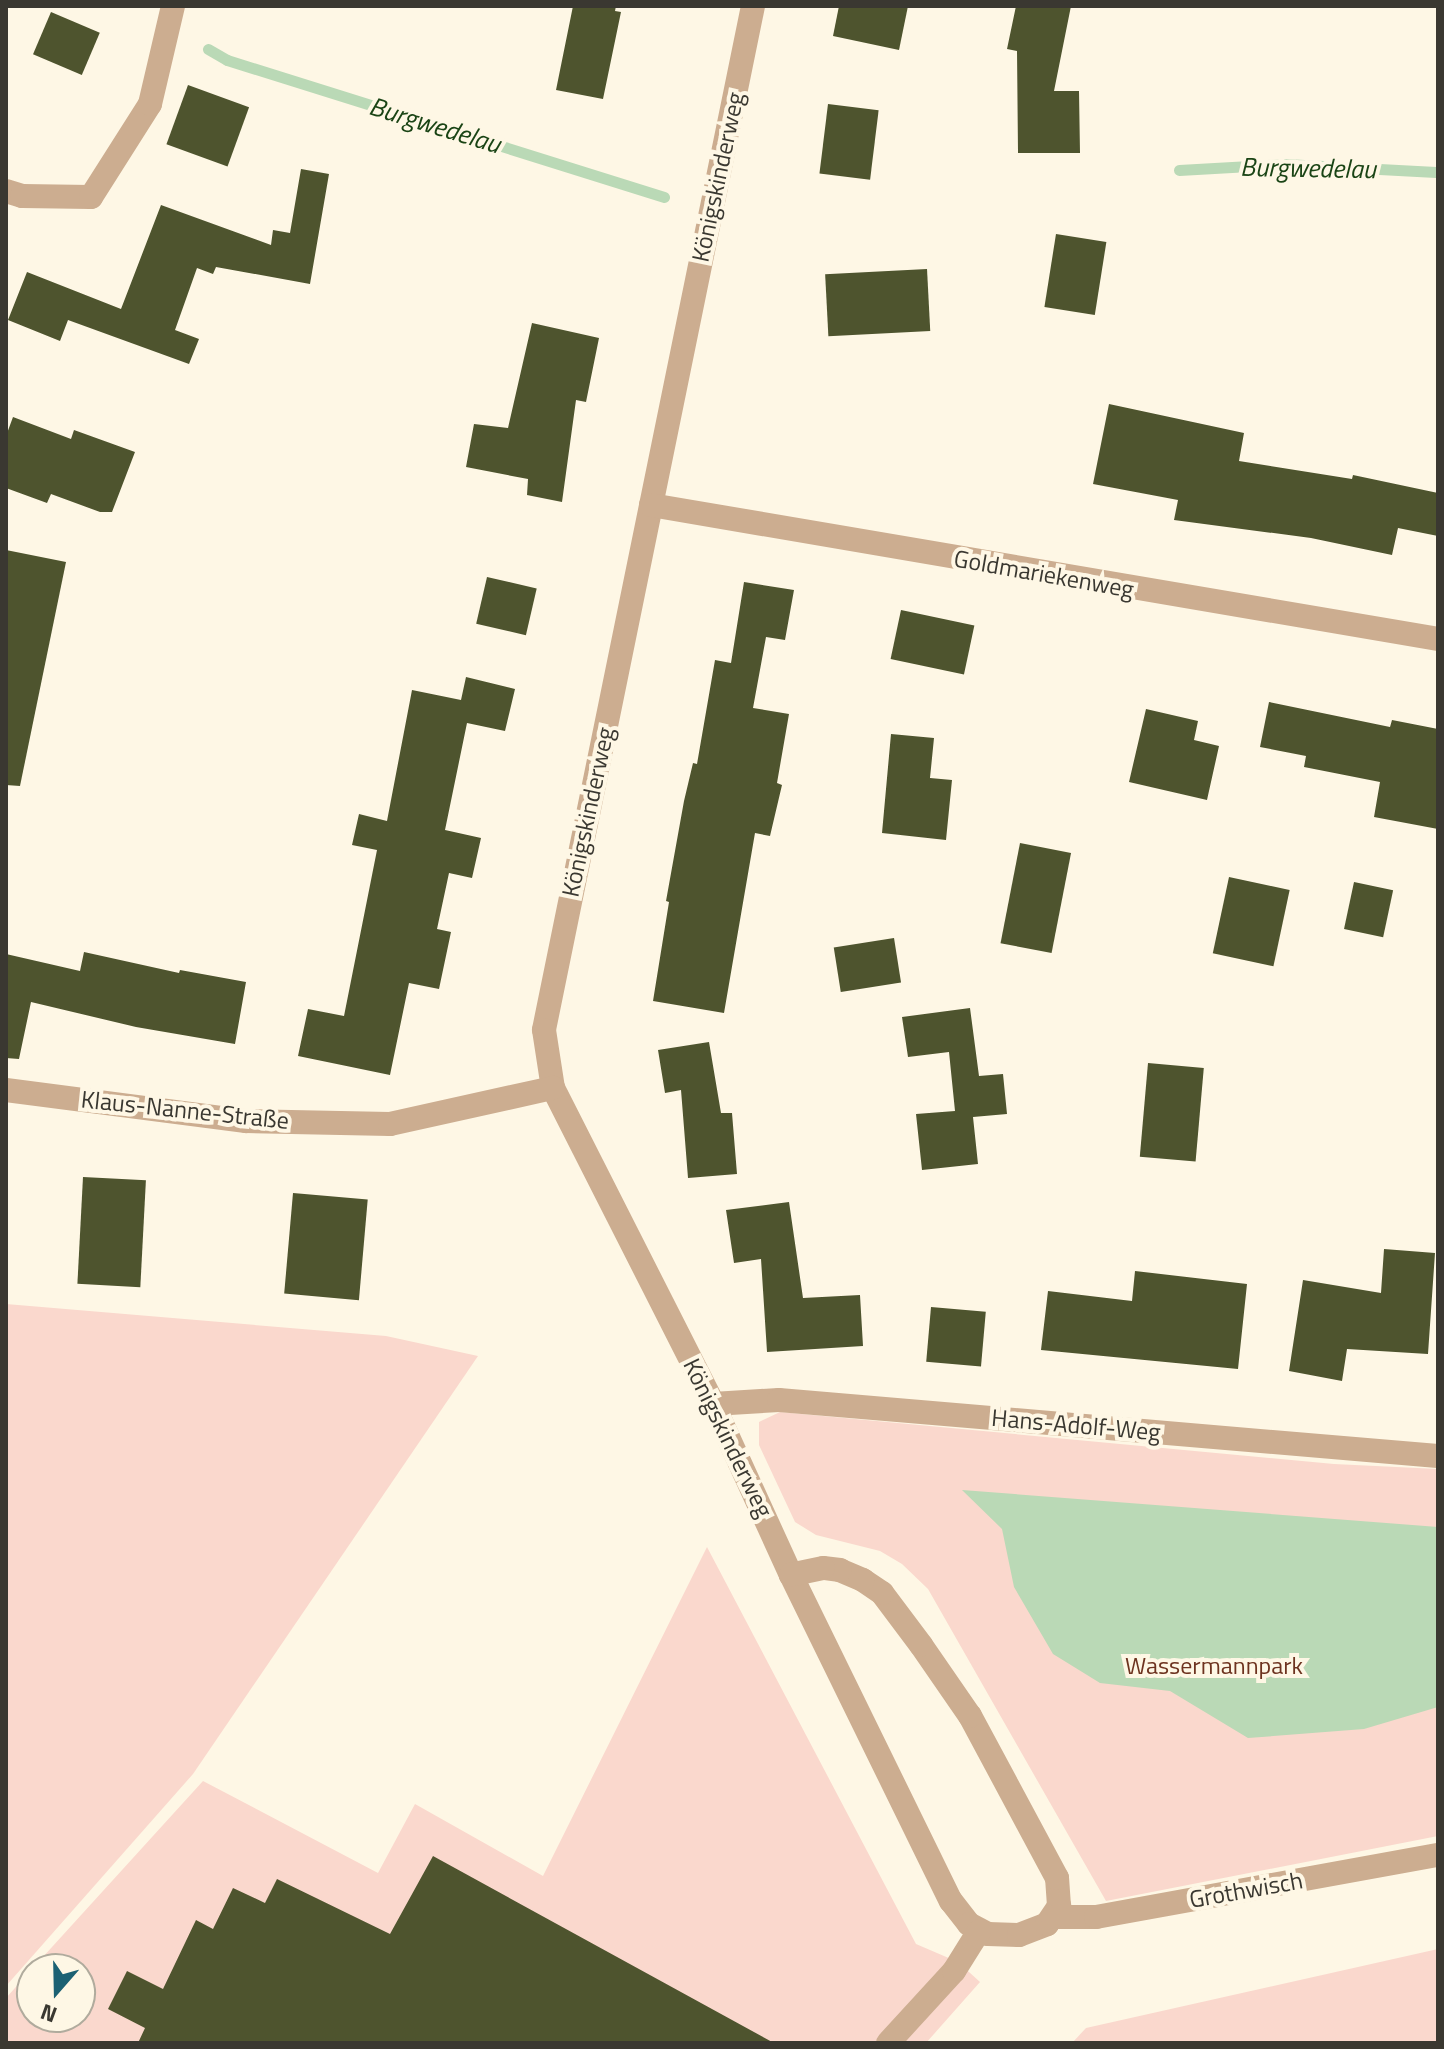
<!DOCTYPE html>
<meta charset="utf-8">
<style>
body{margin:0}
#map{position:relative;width:1444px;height:2049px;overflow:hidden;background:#fef7e5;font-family:"Titillium Web",sans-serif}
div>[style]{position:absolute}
.green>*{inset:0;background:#fad8cd}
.water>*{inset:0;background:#bad9b6}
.stream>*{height:11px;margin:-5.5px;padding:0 5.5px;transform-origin:5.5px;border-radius:5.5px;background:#bad9b6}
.building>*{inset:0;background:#4e542e;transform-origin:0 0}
.minor>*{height:24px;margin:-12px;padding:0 12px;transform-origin:12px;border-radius:12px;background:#ccad90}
span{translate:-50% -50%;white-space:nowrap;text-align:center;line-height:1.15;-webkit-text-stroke:8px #fef7e5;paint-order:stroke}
.street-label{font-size:24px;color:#3a3831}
.park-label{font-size:24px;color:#6d331f}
.water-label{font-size:26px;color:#1a4415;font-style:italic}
.frame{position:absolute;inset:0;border:8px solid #3a3831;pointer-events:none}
.north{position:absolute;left:16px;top:1953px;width:80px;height:80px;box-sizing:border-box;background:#fef7e5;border:2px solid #b0ab9d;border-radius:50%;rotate:200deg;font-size:22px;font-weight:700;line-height:32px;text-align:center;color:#3a3831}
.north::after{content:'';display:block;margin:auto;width:28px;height:36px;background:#1c6173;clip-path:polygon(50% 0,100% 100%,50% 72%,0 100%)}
</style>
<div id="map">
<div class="green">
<div style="clip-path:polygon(6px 1304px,386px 1336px,478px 1356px,193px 1774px,6px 1986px)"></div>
<div style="clip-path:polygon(780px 1412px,1334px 1464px,1438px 1469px,1438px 1836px,1106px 1901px,928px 1589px,902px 1564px,880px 1551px,816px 1535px,795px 1522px,759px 1445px,759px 1422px)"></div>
<div style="clip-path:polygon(707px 1547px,916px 1944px,958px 1962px,980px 1982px,926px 2043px,6px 2043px,6px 1998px,32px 1969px,32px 2017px,80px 2017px,80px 1969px,32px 1969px,203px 1781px,378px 1873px,415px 1804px,543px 1876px)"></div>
<div style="clip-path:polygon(1438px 1949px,1438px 2043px,1072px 2043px,1086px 2028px)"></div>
</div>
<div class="water">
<div style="clip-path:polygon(962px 1490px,1438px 1527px,1438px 1707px,1364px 1729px,1248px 1738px,1170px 1691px,1100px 1683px,1053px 1654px,1014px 1587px,1002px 1529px)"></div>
</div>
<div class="stream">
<div style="left:208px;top:49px;width:22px;rotate:30deg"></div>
<div style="left:227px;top:60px;width:458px;rotate:17.4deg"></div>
<div style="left:1179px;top:170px;width:106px;rotate:-3.2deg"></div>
<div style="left:1285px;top:164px;width:151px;rotate:3deg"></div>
</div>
<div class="building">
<div style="clip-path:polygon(573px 6px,616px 6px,615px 11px,621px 12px,603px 99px,556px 90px)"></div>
<div style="clip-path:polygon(839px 6px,908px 6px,899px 50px,833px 36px)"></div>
<div style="clip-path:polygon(1016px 6px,1071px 6px,1054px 91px,1079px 91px,1080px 153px,1018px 153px,1017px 51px,1007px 49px)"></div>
<div style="left:51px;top:12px;width:53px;height:46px;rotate:23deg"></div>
<div style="left:188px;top:85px;width:65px;height:63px;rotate:20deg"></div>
<div style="left:828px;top:104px;width:51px;height:70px;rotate:7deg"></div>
<div style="clip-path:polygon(301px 169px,329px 174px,310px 284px,216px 267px,213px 274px,197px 268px,175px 330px,199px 339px,189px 364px,68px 320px,60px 341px,8px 320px,27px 272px,121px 309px,161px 205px,271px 245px,273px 230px,290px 233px)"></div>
<div style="left:1056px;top:234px;width:51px;height:74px;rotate:9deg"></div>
<div style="left:927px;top:269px;width:62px;height:102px;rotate:87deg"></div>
<div style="clip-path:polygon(532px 323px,599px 338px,586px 402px,576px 400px,562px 502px,527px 495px,528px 479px,466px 467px,474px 424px,508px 428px)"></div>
<div style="clip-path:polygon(1109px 404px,1244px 433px,1239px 461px,1352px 479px,1353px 475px,1438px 493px,1438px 536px,1398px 528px,1392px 555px,1311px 538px,1174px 520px,1178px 500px,1093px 484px)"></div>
<div style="clip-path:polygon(13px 417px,71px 439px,74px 430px,135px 452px,112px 512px,100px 512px,51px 494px,47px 503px,6px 488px,6px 436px)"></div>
<div style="clip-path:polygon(6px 550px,66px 562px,20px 786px,6px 785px)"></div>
<div style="left:487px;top:577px;width:51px;height:48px;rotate:13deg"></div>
<div style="clip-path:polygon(744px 582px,794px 590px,785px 640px,766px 637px,753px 708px,789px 714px,777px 783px,782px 785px,770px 836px,755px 833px,724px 1013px,653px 1001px,669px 902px,666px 901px,684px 801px,693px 763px,697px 764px,715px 660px,731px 663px)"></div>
<div style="left:901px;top:610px;width:75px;height:50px;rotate:12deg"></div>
<div style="clip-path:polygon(466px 677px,515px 689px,505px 731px,467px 723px,445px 830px,481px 838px,472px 878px,449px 873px,437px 929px,451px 932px,439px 989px,409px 983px,390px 1075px,298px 1056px,308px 1009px,344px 1016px,377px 850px,352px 845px,359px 814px,387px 821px,412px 690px,461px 700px)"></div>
<div style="clip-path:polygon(1269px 702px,1390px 727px,1392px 720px,1438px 729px,1438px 829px,1374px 817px,1380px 782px,1304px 767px,1306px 756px,1260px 747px)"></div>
<div style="clip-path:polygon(1146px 709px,1198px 721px,1194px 740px,1219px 746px,1207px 800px,1129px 782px)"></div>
<div style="clip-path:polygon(891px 734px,934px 738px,930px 778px,952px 780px,946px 840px,882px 833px)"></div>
<div style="left:1020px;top:843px;width:52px;height:102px;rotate:11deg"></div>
<div style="left:1229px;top:877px;width:62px;height:78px;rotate:12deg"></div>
<div style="left:1354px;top:882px;width:40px;height:48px;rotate:12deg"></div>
<div style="left:894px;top:938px;width:45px;height:61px;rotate:81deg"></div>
<div style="clip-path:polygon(84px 952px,179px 973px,180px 970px,246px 982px,235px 1044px,136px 1027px,31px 1002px,19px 1059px,6px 1058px,6px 954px,80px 971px)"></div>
<div style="clip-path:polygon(970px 1008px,979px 1076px,1003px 1074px,1007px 1114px,973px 1117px,978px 1164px,922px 1170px,916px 1114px,955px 1111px,949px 1052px,908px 1057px,902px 1017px)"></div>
<div style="clip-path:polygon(709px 1042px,721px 1113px,732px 1113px,737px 1174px,688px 1178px,681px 1090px,665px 1093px,658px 1050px)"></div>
<div style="left:1148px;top:1063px;width:56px;height:94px;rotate:5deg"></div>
<div style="left:83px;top:1177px;width:63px;height:107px;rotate:3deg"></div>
<div style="left:293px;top:1193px;width:75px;height:101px;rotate:5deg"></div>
<div style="clip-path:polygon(789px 1202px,803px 1298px,860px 1295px,863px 1346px,767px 1352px,761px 1259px,734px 1263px,726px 1210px)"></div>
<div style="clip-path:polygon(1384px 1249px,1435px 1253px,1428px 1354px,1347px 1349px,1342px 1381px,1289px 1371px,1303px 1280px,1381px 1293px)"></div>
<div style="clip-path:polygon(1135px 1271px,1247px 1284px,1238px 1369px,1041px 1350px,1048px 1291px,1132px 1301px)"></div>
<div style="left:931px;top:1307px;width:55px;height:55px;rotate:5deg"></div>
<div style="clip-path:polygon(433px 1856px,774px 2043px,138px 2043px,145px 2028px,108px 2009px,127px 1971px,163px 1989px,196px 1920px,213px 1929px,233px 1888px,265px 1903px,277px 1879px,390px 1934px)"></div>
</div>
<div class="minor">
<div style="left:753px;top:6px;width:1045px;rotate:101.54deg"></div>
<div style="left:544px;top:1030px;width:59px;rotate:81.2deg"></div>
<div style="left:553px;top:1088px;width:354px;rotate:63.1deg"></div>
<div style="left:713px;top:1404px;width:188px;rotate:65.5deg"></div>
<div style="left:791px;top:1575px;width:363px;rotate:63.9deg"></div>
<div style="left:951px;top:1901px;width:29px;rotate:52deg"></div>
<div style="left:969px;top:1924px;width:21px;rotate:28deg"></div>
<div style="left:988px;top:1934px;width:31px;rotate:2deg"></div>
<div style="left:1019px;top:1935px;width:30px;rotate:-21deg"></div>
<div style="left:1047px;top:1924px;width:22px;rotate:-56deg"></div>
<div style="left:1059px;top:1906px;width:28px;rotate:-94deg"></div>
<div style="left:1057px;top:1878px;width:184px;rotate:-118.2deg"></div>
<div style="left:970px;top:1716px;width:86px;rotate:-124.6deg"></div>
<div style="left:921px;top:1645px;width:65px;rotate:-126.9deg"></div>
<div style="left:882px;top:1593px;width:23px;rotate:-146deg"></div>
<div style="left:863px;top:1580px;width:25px;rotate:-157deg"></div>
<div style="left:840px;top:1570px;width:17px;rotate:-173deg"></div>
<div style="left:823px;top:1568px;width:33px;rotate:168deg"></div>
<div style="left:6px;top:191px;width:17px;rotate:17deg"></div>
<div style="left:22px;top:196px;width:69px;rotate:0.8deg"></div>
<div style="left:91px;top:197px;width:110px;rotate:-57.6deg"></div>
<div style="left:150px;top:104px;width:101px;rotate:-76.8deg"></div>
<div style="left:651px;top:505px;width:798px;rotate:9.66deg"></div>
<div style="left:6px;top:1090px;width:242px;rotate:7.4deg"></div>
<div style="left:246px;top:1121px;width:144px;rotate:1.2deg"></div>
<div style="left:390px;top:1124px;width:167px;rotate:-12.5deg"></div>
<div style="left:713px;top:1404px;width:66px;rotate:-3.5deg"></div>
<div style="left:779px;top:1400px;width:661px;rotate:4.86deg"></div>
<div style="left:1053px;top:1917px;width:43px"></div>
<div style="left:1096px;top:1917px;width:348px;rotate:-10.3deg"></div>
<div style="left:888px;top:2043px;width:98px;rotate:-47.5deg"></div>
<div style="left:954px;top:1971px;width:47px;rotate:-58deg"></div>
</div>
<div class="street-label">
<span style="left:718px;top:177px;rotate:-78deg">Königskinderweg</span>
<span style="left:1044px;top:574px;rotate:10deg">Goldmariekenweg</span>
<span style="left:588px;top:812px;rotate:-78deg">Königskinderweg</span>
<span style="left:185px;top:1110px;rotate:6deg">Klaus-Nanne-Straße</span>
<span style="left:1076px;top:1425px;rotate:5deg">Hans-Adolf-Weg</span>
<span style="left:728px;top:1438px;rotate:64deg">Königskinderweg</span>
<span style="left:1246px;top:1890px;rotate:-10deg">Grothwisch</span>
</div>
<div class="park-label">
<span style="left:1214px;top:1666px">Wassermannpark</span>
</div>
<div class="water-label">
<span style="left:435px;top:125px;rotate:17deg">Burgwedelau</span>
<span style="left:1308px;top:168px;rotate:1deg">Burgwedelau</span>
</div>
<div class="frame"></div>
<div class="north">N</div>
</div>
